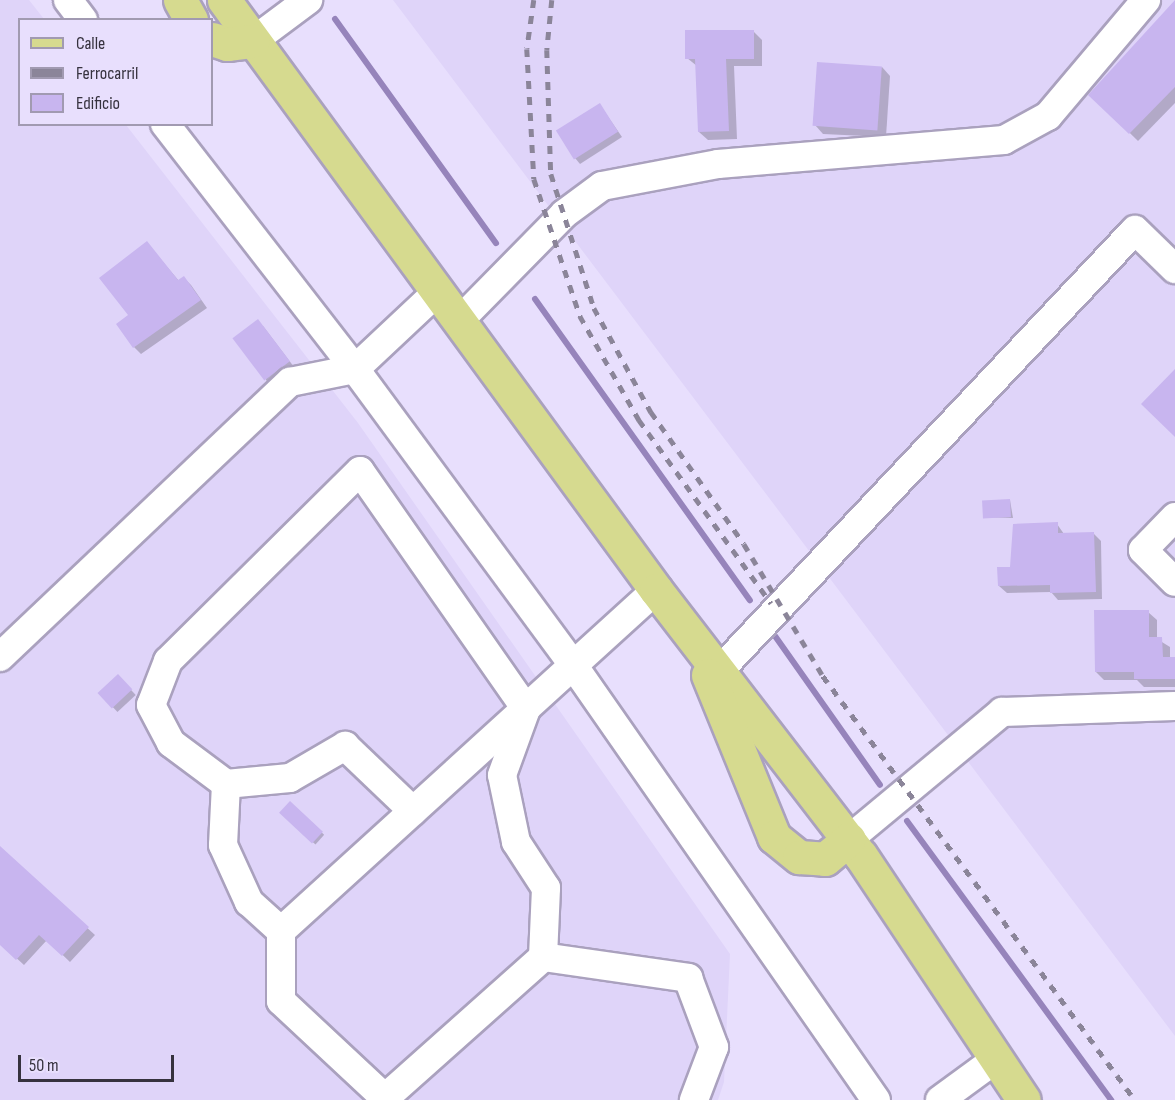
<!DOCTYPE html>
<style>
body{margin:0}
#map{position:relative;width:1175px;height:1100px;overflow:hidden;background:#e8dffd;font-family:"Sofia Sans Condensed",sans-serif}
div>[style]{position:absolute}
.built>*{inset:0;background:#dfd4f9}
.shadow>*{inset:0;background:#0003;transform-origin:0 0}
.stream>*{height:6px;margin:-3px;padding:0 3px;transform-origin:3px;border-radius:3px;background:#9684bb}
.building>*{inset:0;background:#c8b5ef;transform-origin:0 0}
.roads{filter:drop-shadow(2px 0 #aaa1be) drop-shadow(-2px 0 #aaa1be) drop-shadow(0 2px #aaa1be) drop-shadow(0 -2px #aaa1be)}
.minor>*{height:28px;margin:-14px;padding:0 14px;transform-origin:14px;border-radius:14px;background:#fff}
.major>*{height:33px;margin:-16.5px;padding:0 16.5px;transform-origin:16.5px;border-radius:16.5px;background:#d6da8f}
.rail>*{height:4.5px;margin-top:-2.25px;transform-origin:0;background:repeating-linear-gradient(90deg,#8b8599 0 8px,transparent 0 16px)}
span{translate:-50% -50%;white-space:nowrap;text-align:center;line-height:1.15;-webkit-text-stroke:5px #e8dffd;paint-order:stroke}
.legend{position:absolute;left:18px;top:18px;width:195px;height:108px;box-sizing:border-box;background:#e8dffd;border:2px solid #a19ab1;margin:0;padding:8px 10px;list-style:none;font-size:18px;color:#36323e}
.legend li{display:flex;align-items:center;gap:12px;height:30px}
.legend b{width:30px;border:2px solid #a19ab1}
.scale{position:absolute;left:18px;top:1055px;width:156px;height:27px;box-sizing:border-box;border:3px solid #36323e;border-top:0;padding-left:8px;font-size:18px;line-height:21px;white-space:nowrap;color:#36323e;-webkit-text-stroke:4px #e8dffd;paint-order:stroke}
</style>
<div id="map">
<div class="built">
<div style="clip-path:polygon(0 0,29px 0,44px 19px,20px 20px,20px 124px,126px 125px,358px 423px,730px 954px,724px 1082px,718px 1100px,0 1100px)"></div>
<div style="clip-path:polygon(393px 0,1175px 0,1175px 1036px,825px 572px)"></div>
</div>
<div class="shadow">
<div style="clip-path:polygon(1175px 3px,1175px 103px,1138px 141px,1090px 94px)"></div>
<div style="clip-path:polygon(754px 32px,762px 40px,762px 66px,734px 66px,737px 139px,708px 140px,699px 132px,697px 66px,687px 58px)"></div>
<div style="clip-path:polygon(882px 67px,890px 76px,886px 137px,823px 134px,815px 125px)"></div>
<div style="clip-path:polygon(600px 105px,622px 137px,580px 164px,575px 158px)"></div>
<div style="clip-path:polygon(147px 243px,179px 281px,184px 278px,191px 285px,207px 308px,141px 354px,134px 347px,130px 316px)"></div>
<div style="clip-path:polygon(263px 326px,294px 367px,271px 385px,266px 380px)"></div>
<div style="clip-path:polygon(1010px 500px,1013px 518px,984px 517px)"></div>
<div style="clip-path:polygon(1057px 524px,1064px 534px,1093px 533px,1101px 541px,1102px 599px,1058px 600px,1051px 592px,1007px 593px,999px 586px,1012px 568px)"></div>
<div style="clip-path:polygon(1148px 612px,1157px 620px,1157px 639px,1170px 647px,1170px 658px,1175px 658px,1175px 687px,1144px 687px,1137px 680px,1104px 680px,1096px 672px)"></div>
<div style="left:118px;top:676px;width:26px;height:25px;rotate:47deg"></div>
<div style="left:290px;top:804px;width:46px;height:13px;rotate:42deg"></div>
<div style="clip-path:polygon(4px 852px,95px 935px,70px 962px,47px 940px,24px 965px,0 943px,0 856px)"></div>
</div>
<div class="stream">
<div style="left:335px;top:19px;width:276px;rotate:54.3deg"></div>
<div style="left:535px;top:299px;width:370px;rotate:54.5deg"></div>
<div style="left:775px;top:636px;width:182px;rotate:54.8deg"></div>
<div style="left:907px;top:821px;width:346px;rotate:53.8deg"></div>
</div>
<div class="building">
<div style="clip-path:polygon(1175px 0,1175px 87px,1129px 134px,1088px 95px)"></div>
<div style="clip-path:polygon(685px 30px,754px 30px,754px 59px,726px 59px,729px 131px,698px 132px,695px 59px,685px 59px)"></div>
<div style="left:817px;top:62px;width:65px;height:64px;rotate:4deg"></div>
<div style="left:600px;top:103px;width:34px;height:52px;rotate:58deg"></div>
<div style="clip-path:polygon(147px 241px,178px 280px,184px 276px,201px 300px,133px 348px,116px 324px,128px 315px,99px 278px)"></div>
<div style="left:258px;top:319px;width:53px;height:32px;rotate:53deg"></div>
<div style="clip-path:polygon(1175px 369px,1175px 437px,1141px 404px)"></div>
<div style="left:1010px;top:499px;width:18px;height:28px;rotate:87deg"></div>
<div style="clip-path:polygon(1058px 522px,1058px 533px,1094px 532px,1096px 592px,1050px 593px,1050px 585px,998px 586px,997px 567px,1010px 567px,1013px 524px)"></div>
<div style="clip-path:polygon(1094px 610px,1149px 610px,1149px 637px,1162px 637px,1163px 657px,1175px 657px,1175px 679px,1134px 679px,1134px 672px,1095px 672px)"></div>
<div style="left:118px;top:674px;width:21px;height:28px;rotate:47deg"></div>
<div style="left:290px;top:801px;width:45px;height:16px;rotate:43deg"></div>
<div style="clip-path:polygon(0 846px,89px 927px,62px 956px,39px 935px,16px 960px,0 945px)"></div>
</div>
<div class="roads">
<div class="minor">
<div style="left:68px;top:0;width:25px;rotate:53deg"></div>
<div style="left:253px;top:41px;width:69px;rotate:-36.7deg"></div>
<div style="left:165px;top:124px;width:310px;rotate:52.2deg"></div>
<div style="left:355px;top:369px;width:368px;rotate:53.6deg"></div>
<div style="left:573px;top:665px;width:530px;rotate:55.14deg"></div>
<div style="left:460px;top:320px;width:148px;rotate:-45.5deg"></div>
<div style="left:564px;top:214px;width:47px;rotate:-36.4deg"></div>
<div style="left:602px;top:186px;width:118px;rotate:-10.7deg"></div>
<div style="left:718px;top:164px;width:287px;rotate:-4.8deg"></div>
<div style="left:1004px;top:140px;width:50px;rotate:-28.6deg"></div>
<div style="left:1048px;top:116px;width:152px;rotate:-49.8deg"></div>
<div style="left:1175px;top:517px;width:46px;rotate:134.1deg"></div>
<div style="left:1143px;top:550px;width:45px;rotate:45deg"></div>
<div style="left:0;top:657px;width:400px;rotate:-43.5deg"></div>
<div style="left:290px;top:382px;width:66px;rotate:-11.3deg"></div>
<div style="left:355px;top:369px;width:114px;rotate:-43.2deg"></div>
<div style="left:719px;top:671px;width:606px;rotate:-46.67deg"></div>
<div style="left:1135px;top:230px;width:56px;rotate:44.3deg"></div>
<div style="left:226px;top:784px;width:61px;rotate:92.8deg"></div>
<div style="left:223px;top:845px;width:63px;rotate:65.5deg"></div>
<div style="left:249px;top:902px;width:43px;rotate:42.2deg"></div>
<div style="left:849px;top:839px;width:199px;rotate:-39.7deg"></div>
<div style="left:1002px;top:712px;width:173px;rotate:-2deg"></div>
<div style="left:543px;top:957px;width:147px;rotate:8.2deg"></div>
<div style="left:688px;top:978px;width:74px;rotate:69.4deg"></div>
<div style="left:714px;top:1047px;width:57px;rotate:110.7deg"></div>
<div style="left:385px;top:1098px;width:212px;rotate:-41.7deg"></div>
<div style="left:543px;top:957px;width:69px;rotate:-87.5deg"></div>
<div style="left:546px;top:888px;width:55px;rotate:-123.1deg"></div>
<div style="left:516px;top:842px;width:68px;rotate:-101.8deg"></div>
<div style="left:502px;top:775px;width:70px;rotate:-70deg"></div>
<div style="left:526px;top:709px;width:290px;rotate:-124.9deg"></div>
<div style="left:360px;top:471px;width:270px;rotate:135.3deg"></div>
<div style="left:168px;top:661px;width:47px;rotate:111.1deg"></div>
<div style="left:151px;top:705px;width:43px;rotate:62.2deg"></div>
<div style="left:171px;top:743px;width:69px;rotate:36.7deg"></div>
<div style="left:226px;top:784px;width:64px;rotate:-5.4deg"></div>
<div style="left:290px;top:778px;width:64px;rotate:-30.2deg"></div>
<div style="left:345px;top:746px;width:94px;rotate:43.7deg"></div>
<div style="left:387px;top:1100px;width:145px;rotate:-137deg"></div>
<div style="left:281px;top:1001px;width:70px;rotate:-90deg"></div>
<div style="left:281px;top:931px;width:507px;rotate:-42.28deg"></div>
<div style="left:940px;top:1100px;width:69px;rotate:-36.2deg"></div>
</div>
<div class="major">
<div style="left:180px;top:0;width:23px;rotate:61deg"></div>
<div style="left:224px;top:0;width:731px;rotate:53.79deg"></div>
<div style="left:656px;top:590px;width:336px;rotate:52.4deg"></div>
<div style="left:861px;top:856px;width:293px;rotate:56.3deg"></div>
<div style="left:212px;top:39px;width:16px;rotate:18deg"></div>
<div style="left:227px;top:44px;width:26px;rotate:-7deg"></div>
<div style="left:708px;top:675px;width:175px;rotate:67.8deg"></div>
<div style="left:774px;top:837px;width:32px;rotate:39deg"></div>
<div style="left:799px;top:857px;width:26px;rotate:4deg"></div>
<div style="left:825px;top:859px;width:31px;rotate:-40deg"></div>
</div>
</div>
<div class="rail">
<div style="left:534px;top:0;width:49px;rotate:98.1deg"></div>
<div style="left:527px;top:49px;width:130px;rotate:86.9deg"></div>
<div style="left:534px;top:179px;width:145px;rotate:71.4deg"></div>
<div style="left:580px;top:316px;width:120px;rotate:60.4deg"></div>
<div style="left:639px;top:420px;width:226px;rotate:54.2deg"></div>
<div style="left:552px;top:0;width:50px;rotate:95.7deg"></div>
<div style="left:547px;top:50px;width:124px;rotate:88.2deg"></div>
<div style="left:551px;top:174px;width:141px;rotate:72.2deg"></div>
<div style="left:594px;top:308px;width:119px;rotate:61.3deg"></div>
<div style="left:651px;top:412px;width:161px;rotate:54.8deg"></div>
<div style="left:744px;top:544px;width:154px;rotate:59.1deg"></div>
<div style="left:823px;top:676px;width:526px;rotate:53.65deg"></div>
</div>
<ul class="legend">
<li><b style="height:8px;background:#d6da8f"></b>Calle</li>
<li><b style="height:8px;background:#8b8599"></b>Ferrocarril</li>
<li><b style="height:16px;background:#c8b5ef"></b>Edificio</li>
</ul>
<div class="scale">50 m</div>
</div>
